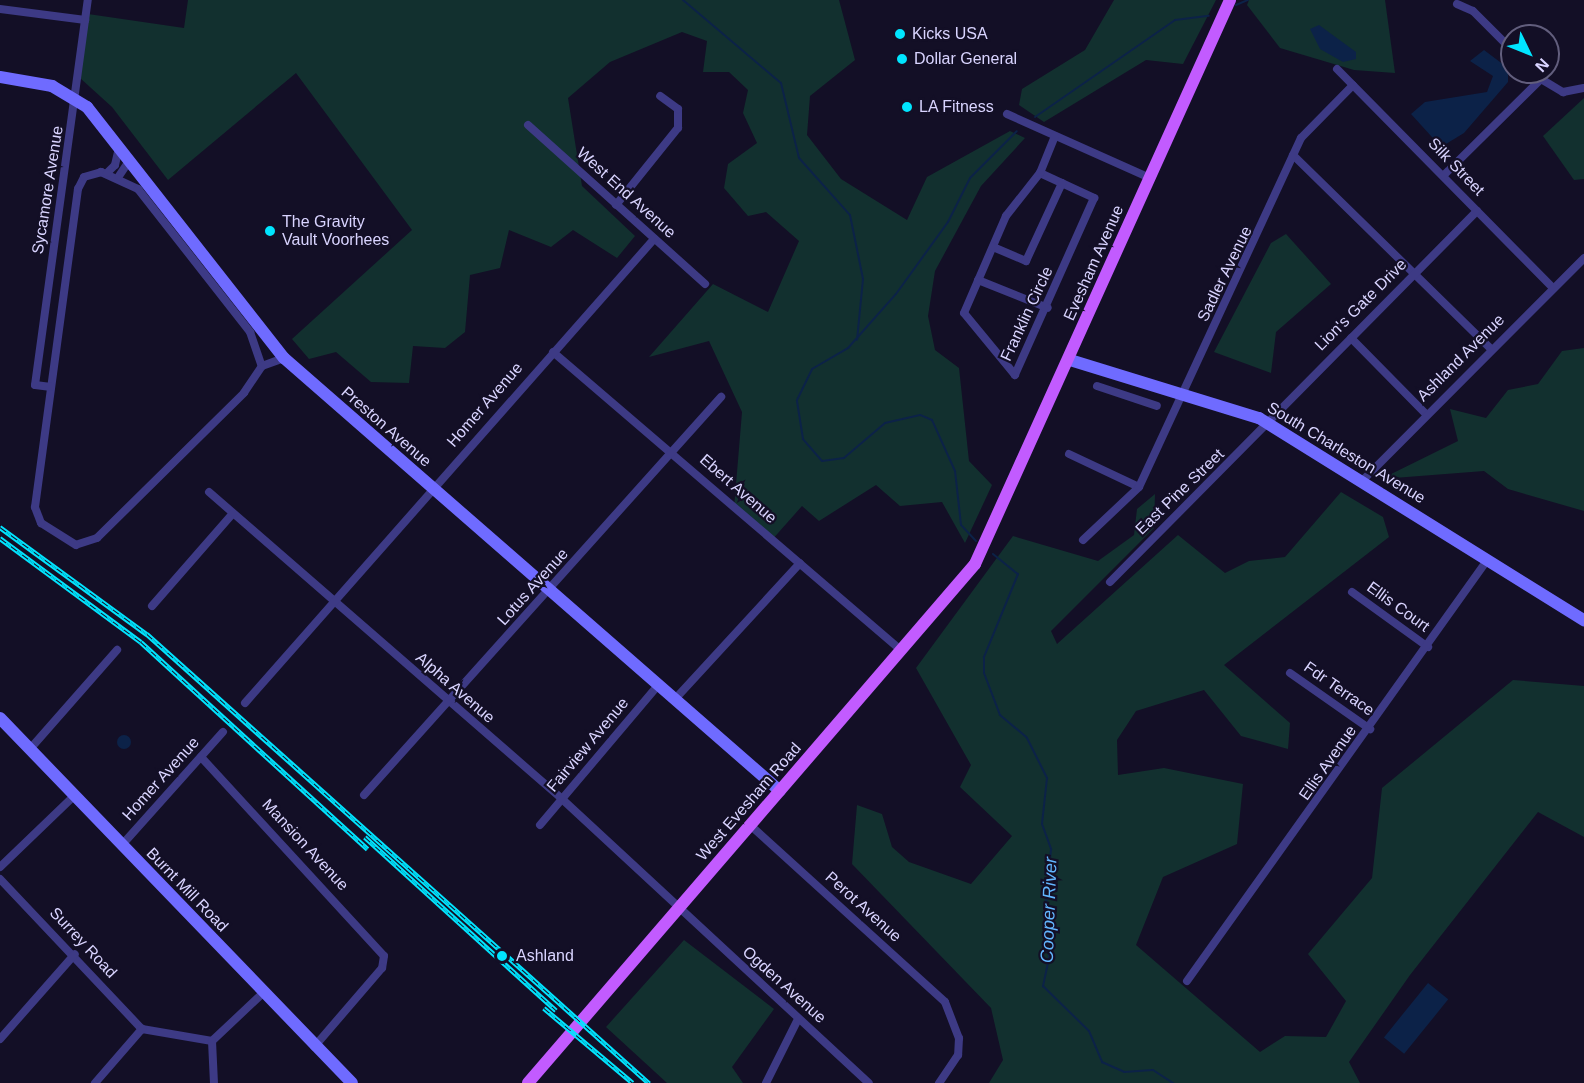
<!DOCTYPE html>
<style>
body{margin:0}
#map{position:relative;width:1584px;height:1083px;overflow:hidden;background:#130f26;font-family:Helvetica,sans-serif}
div>[style]{position:absolute}
.green>*{inset:0;background:#12302f}
.water>*{inset:0;background:#0c2248;transform-origin:0 0}
.round{border-radius:50%}
.stream>*{height:2px;margin:-1px;padding:0 1px;transform-origin:1px;border-radius:1px;background:#0c2248}
.street>*{height:8px;margin:-4px;padding:0 4px;transform-origin:4px;border-radius:4px;background:#3d3a85}
.secondary>*{height:12px;margin:-6px;padding:0 6px;transform-origin:6px;border-radius:6px;background:#6f6bff}
.primary>*{height:12px;margin:-6px;padding:0 6px;transform-origin:6px;border-radius:6px;background:#c25bff}
.rail>*{height:4.5px;margin-top:-2.25px;transform-origin:0;background:repeating-linear-gradient(90deg,#130f26 0 7px,#00e5ff 0 14px);box-sizing:border-box;border-block:2px solid #00e5ff}
.dots>*{width:16px;height:16px;translate:-50% -50%;box-sizing:border-box;border:3px solid #130f26;border-radius:50%}
span{translate:-50% -50%;white-space:nowrap;text-align:center;line-height:1.15;-webkit-text-stroke:4.5px #130f26;paint-order:stroke}
.poi-label{font-size:16px;color:#d9d4ff}
.left{translate:0 -50%;text-align:left}
.street-label{font-size:16px;color:#d9d4ff}
.water-label{font-size:18px;color:#62b6ff;font-style:italic}
.north{position:absolute;left:1500px;top:24px;width:60px;height:60px;box-sizing:border-box;background:#130f26;border:2px solid #625e7d;border-radius:50%;rotate:133deg;font-size:16px;font-weight:700;line-height:24px;text-align:center;color:#d9d4ff}
.north::after{content:'';display:block;margin:auto;width:21px;height:27px;background:#00e5ff;clip-path:polygon(50% 0,100% 100%,50% 72%,0 100%)}
</style>
<div id="map">
<div class="green">
<div style="clip-path:polygon(188px 0,839px 0,855px 60px,810px 96px,807px 135px,841px 179px,907px 220px,927px 177px,1010px 131px,1025px 138px,981px 186px,935px 271px,928px 316px,935px 350px,959px 368px,969px 461px,992px 485px,965px 543px,942px 502px,900px 506px,876px 485px,819px 521px,802px 506px,771px 541px,734px 508px,742px 412px,709px 341px,649px 357px,713px 284px,768px 312px,799px 241px,766px 212px,748px 216px,724px 188px,728px 164px,757px 143px,743px 113px,748px 90px,729px 72px,703px 72px,707px 41px,682px 32px,610px 62px,568px 98px,582px 186px,635px 236px,617px 258px,573px 230px,551px 247px,509px 230px,500px 268px,470px 275px,465px 332px,445px 348px,413px 346px,409px 383px,371px 382px,336px 352px,309px 359px,292px 339px,412px 230px,296px 73px,168px 180px,112px 107px,80px 78px,88px 14px,184px 28px)"></div>
<div style="clip-path:polygon(1114px 0,1216px 0,1183px 64px,1146px 60px,1044px 122px,1019px 105px,1022px 89px,1085px 50px)"></div>
<div style="clip-path:polygon(1249px 0,1385px 0,1395px 73px,1354px 70px,1280px 48px,1247px 5px)"></div>
<div style="clip-path:polygon(1584px 98px,1584px 179px,1574px 180px,1543px 136px)"></div>
<div style="clip-path:polygon(1286px 234px,1331px 284px,1276px 332px,1271px 373px,1214px 352px,1271px 243px)"></div>
<div style="clip-path:polygon(1584px 348px,1584px 511px,1508px 489px,1484px 471px,1381px 479px,1458px 441px,1450px 409px,1486px 418px,1508px 390px,1538px 384px,1562px 351px)"></div>
<div style="clip-path:polygon(1341px 492px,1383px 517px,1389px 537px,1224px 665px,1290px 723px,1288px 749px,1241px 736px,1204px 690px,1136px 711px,1117px 740px,1118px 775px,1164px 768px,1243px 784px,1237px 844px,1163px 877px,1136px 945px,1260px 1052px,1285px 1036px,1326px 1037px,1346px 1001px,1308px 954px,1372px 878px,1382px 788px,1513px 680px,1584px 686px,1584px 837px,1538px 812px,1410px 975px,1349px 1062px,1360px 1083px,989px 1083px,1003px 1060px,991px 1008px,852px 864px,857px 805px,882px 814px,892px 847px,909px 862px,971px 884px,1012px 836px,960px 787px,971px 765px,916px 668px,1013px 536px,1098px 561px,1134px 535px,1137px 509px,1155px 494px,1154px 528px,1051px 631px,1057px 644px,1178px 535px,1225px 573px,1249px 561px,1285px 557px)"></div>
<div style="clip-path:polygon(684px 940px,774px 1009px,732px 1067px,743px 1083px,667px 1083px,606px 1027px)"></div>
</div>
<div class="water">
<div style="clip-path:polygon(1319px 25px,1356px 52px,1356px 59px,1343px 62px,1320px 49px,1310px 29px)"></div>
<div style="clip-path:polygon(1484px 50px,1508px 68px,1508px 82px,1464px 133px,1441px 147px,1411px 114px,1425px 102px,1487px 92px,1493px 76px,1470px 61px)"></div>
<div class="round" style="left:117px;top:735px;width:14px;height:14px"></div>
<div style="left:1428px;top:983px;width:26px;height:70px;rotate:39deg"></div>
</div>
<div class="stream">
<div style="left:683px;top:0;width:128px;rotate:40.3deg"></div>
<div style="left:781px;top:83px;width:77px;rotate:76.5deg"></div>
<div style="left:799px;top:158px;width:76px;rotate:48.2deg"></div>
<div style="left:850px;top:215px;width:65px;rotate:78.5deg"></div>
<div style="left:863px;top:279px;width:61px;rotate:95.6deg"></div>
<div style="left:1236px;top:5px;width:13px;rotate:-23deg"></div>
<div style="left:1035px;top:117px;width:170px;rotate:-34.7deg"></div>
<div style="left:1175px;top:20px;width:34px;rotate:-7deg"></div>
<div style="left:976px;top:541px;width:22px;rotate:-133deg"></div>
<div style="left:961px;top:525px;width:54px;rotate:-96.3deg"></div>
<div style="left:955px;top:471px;width:56px;rotate:-114.3deg"></div>
<div style="left:932px;top:420px;width:13px;rotate:-157deg"></div>
<div style="left:920px;top:415px;width:36px;rotate:167deg"></div>
<div style="left:885px;top:423px;width:54px;rotate:139.5deg"></div>
<div style="left:844px;top:458px;width:22px;rotate:172deg"></div>
<div style="left:822px;top:461px;width:29px;rotate:-131deg"></div>
<div style="left:803px;top:439px;width:39px;rotate:-99deg"></div>
<div style="left:797px;top:400px;width:34px;rotate:-64deg"></div>
<div style="left:812px;top:369px;width:42px;rotate:-30.3deg"></div>
<div style="left:848px;top:348px;width:72px;rotate:-48.4deg"></div>
<div style="left:896px;top:294px;width:89px;rotate:-54.2deg"></div>
<div style="left:948px;top:222px;width:49px;rotate:-63.4deg"></div>
<div style="left:970px;top:178px;width:66px;rotate:-45deg"></div>
<div style="left:993px;top:554px;width:32px;rotate:39deg"></div>
<div style="left:1018px;top:574px;width:90px;rotate:112.3deg"></div>
<div style="left:984px;top:657px;width:16px;rotate:90deg"></div>
<div style="left:984px;top:673px;width:45px;rotate:69.1deg"></div>
<div style="left:1000px;top:715px;width:35px;rotate:40deg"></div>
<div style="left:1027px;top:738px;width:45px;rotate:63.4deg"></div>
<div style="left:1047px;top:778px;width:46px;rotate:96.2deg"></div>
<div style="left:1042px;top:824px;width:27px;rotate:70deg"></div>
<div style="left:1051px;top:849px;width:76px;rotate:95.3deg"></div>
<div style="left:1044px;top:925px;width:33px;rotate:81deg"></div>
<div style="left:1049px;top:958px;width:29px;rotate:102deg"></div>
<div style="left:1043px;top:986px;width:64px;rotate:44.4deg"></div>
<div style="left:1089px;top:1031px;width:34px;rotate:67deg"></div>
<div style="left:1102px;top:1062px;width:24px;rotate:24deg"></div>
<div style="left:1124px;top:1072px;width:29px;rotate:-4deg"></div>
<div style="left:1153px;top:1070px;width:24px;rotate:33deg"></div>
</div>
<div class="street">
<div style="left:1457px;top:4px;width:17px;rotate:24deg"></div>
<div style="left:1473px;top:11px;width:55px;rotate:45deg"></div>
<div style="left:0;top:9px;width:86px;rotate:7.4deg"></div>
<div style="left:1337px;top:69px;width:308px;rotate:45.4deg"></div>
<div style="left:1534px;top:72px;width:10px;rotate:45deg"></div>
<div style="left:1007px;top:114px;width:157px;rotate:24.1deg"></div>
<div style="left:528px;top:125px;width:238px;rotate:41.9deg"></div>
<div style="left:1293px;top:155px;width:277px;rotate:44.4deg"></div>
<div style="left:101px;top:172px;width:41px;rotate:24.7deg"></div>
<div style="left:138px;top:189px;width:182px;rotate:51.9deg"></div>
<div style="left:250px;top:332px;width:36px;rotate:71deg"></div>
<div style="left:262px;top:366px;width:32px;rotate:124deg"></div>
<div style="left:244px;top:393px;width:206px;rotate:135.4deg"></div>
<div style="left:97px;top:538px;width:22px;rotate:162deg"></div>
<div style="left:76px;top:545px;width:41px;rotate:-147.8deg"></div>
<div style="left:41px;top:523px;width:17px;rotate:-111deg"></div>
<div style="left:35px;top:507px;width:321px;rotate:-82.3deg"></div>
<div style="left:78px;top:189px;width:13px;rotate:-63deg"></div>
<div style="left:84px;top:177px;width:18px;rotate:-16deg"></div>
<div style="left:107px;top:173px;width:11px;rotate:-45deg"></div>
<div style="left:115px;top:165px;width:17px;rotate:-77deg"></div>
<div style="left:1040px;top:173px;width:60px;rotate:24.8deg"></div>
<div style="left:1094px;top:198px;width:194px;rotate:114.1deg"></div>
<div style="left:1015px;top:375px;width:80px;rotate:-129.4deg"></div>
<div style="left:964px;top:313px;width:106px;rotate:-66.6deg"></div>
<div style="left:1006px;top:216px;width:55px;rotate:-51.7deg"></div>
<div style="left:1040px;top:173px;width:40px;rotate:-68deg"></div>
<div style="left:1444px;top:175px;width:136px;rotate:-44.7deg"></div>
<div style="left:1541px;top:79px;width:26px;rotate:31deg"></div>
<div style="left:1563px;top:92px;width:21px;rotate:-11deg"></div>
<div style="left:119px;top:176px;width:18px;rotate:-56deg"></div>
<div style="left:616px;top:205px;width:99px;rotate:-51.2deg"></div>
<div style="left:678px;top:128px;width:19px;rotate:-90deg"></div>
<div style="left:678px;top:109px;width:22px;rotate:-144deg"></div>
<div style="left:993px;top:247px;width:36px;rotate:23deg"></div>
<div style="left:1026px;top:261px;width:86px;rotate:-65.2deg"></div>
<div style="left:978px;top:280px;width:75px;rotate:21.8deg"></div>
<div style="left:1351px;top:338px;width:107px;rotate:45.4deg"></div>
<div style="left:553px;top:352px;width:458px;rotate:40.6deg"></div>
<div style="left:262px;top:366px;width:23px;rotate:-20deg"></div>
<div style="left:1097px;top:386px;width:63px;rotate:18.4deg"></div>
<div style="left:51px;top:387px;width:16px;rotate:-173deg"></div>
<div style="left:35px;top:385px;width:389px;rotate:-82.2deg"></div>
<div style="left:1069px;top:454px;width:77px;rotate:25.2deg"></div>
<div style="left:1362px;top:481px;width:315px;rotate:-45.1deg"></div>
<div style="left:209px;top:492px;width:468px;rotate:41deg"></div>
<div style="left:562px;top:799px;width:418px;rotate:42.8deg"></div>
<div style="left:1083px;top:540px;width:77px;rotate:-43.4deg"></div>
<div style="left:1139px;top:487px;width:385px;rotate:-65.1deg"></div>
<div style="left:1301px;top:138px;width:74px;rotate:-45.5deg"></div>
<div style="left:1110px;top:582px;width:522px;rotate:-45.31deg"></div>
<div style="left:1352px;top:592px;width:94px;rotate:35.9deg"></div>
<div style="left:152px;top:606px;width:123px;rotate:-48.9deg"></div>
<div style="left:1290px;top:673px;width:98px;rotate:35deg"></div>
<div style="left:676px;top:698px;width:183px;rotate:-47.4deg"></div>
<div style="left:245px;top:703px;width:619px;rotate:-48.6deg"></div>
<div style="left:30px;top:749px;width:132px;rotate:-48.7deg"></div>
<div style="left:201px;top:757px;width:270px;rotate:47.4deg"></div>
<div style="left:384px;top:956px;width:12px;rotate:99deg"></div>
<div style="left:382px;top:968px;width:104px;rotate:130.7deg"></div>
<div style="left:364px;top:795px;width:535px;rotate:-48.11deg"></div>
<div style="left:540px;top:825px;width:185px;rotate:-49.8deg"></div>
<div style="left:750px;top:825px;width:263px;rotate:42.2deg"></div>
<div style="left:945px;top:1002px;width:39px;rotate:69deg"></div>
<div style="left:959px;top:1038px;width:17px;rotate:93deg"></div>
<div style="left:958px;top:1055px;width:34px;rotate:124deg"></div>
<div style="left:121px;top:846px;width:153px;rotate:-48.2deg"></div>
<div style="left:0;top:867px;width:103px;rotate:-43.8deg"></div>
<div style="left:0;top:879px;width:207px;rotate:46.6deg"></div>
<div style="left:142px;top:1029px;width:71px;rotate:9.7deg"></div>
<div style="left:1187px;top:981px;width:518px;rotate:-54.5deg"></div>
<div style="left:0;top:1039px;width:113px;rotate:-48.6deg"></div>
<div style="left:212px;top:1041px;width:70px;rotate:-43.3deg"></div>
<div style="left:212px;top:1041px;width:42px;rotate:87.3deg"></div>
<div style="left:95px;top:1083px;width:72px;rotate:-49deg"></div>
<div style="left:766px;top:1083px;width:72px;rotate:-63.4deg"></div>
</div>
<div class="secondary">
<div style="left:0;top:77px;width:53px;rotate:9.8deg"></div>
<div style="left:52px;top:86px;width:41px;rotate:31deg"></div>
<div style="left:87px;top:107px;width:319px;rotate:51.9deg"></div>
<div style="left:284px;top:358px;width:658px;rotate:41.12deg"></div>
<div style="left:1070px;top:360px;width:198px;rotate:17.1deg"></div>
<div style="left:1259px;top:418px;width:383px;rotate:31.9deg"></div>
<div style="left:0;top:718px;width:507px;rotate:46.04deg"></div>
</div>
<div class="primary">
<div style="left:528px;top:1083px;width:685px;rotate:-49.26deg"></div>
<div style="left:975px;top:564px;width:619px;rotate:-65.67deg"></div>
</div>
<div class="rail">
<div style="left:0;top:527px;width:182px;rotate:36.1deg"></div>
<div style="left:147px;top:634px;width:674px;rotate:41.81deg"></div>
<div style="left:0;top:538px;width:175px;rotate:36.4deg"></div>
<div style="left:141px;top:642px;width:307px;rotate:42.4deg"></div>
<div style="left:365px;top:837px;width:258px;rotate:42.2deg"></div>
<div style="left:544px;top:1008px;width:116px;rotate:40.1deg"></div>
</div>
<div class="dots">
<div style="left:900px;top:34px;background:#00e5ff"></div>
<div style="left:902px;top:59px;background:#00e5ff"></div>
<div style="left:907px;top:107px;background:#00e5ff"></div>
<div style="left:270px;top:231px;background:#00e5ff"></div>
<div style="left:502px;top:956px;background:#00e5ff"></div>
</div>
<div class="poi-label">
<span class="left" style="left:912px;top:34px">Kicks USA</span>
<span class="left" style="left:914px;top:59px">Dollar General</span>
<span class="left" style="left:919px;top:107px">LA Fitness</span>
<span class="left" style="left:282px;top:231px">The Gravity<br>Vault Voorhees</span>
<span class="left" style="left:516px;top:956px">Ashland</span>
</div>
<div class="street-label">
<span style="left:1456px;top:167px;rotate:46deg">Silk Street</span>
<span style="left:48px;top:190px;rotate:-81deg">Sycamore Avenue</span>
<span style="left:626px;top:193px;rotate:42deg">West End Avenue</span>
<span style="left:1094px;top:263px;rotate:-66deg">Evesham Avenue</span>
<span style="left:1225px;top:274px;rotate:-64deg">Sadler Avenue</span>
<span style="left:1361px;top:305px;rotate:-45deg">Lion's Gate Drive</span>
<span style="left:1027px;top:314px;rotate:-65deg">Franklin Circle</span>
<span style="left:1461px;top:358px;rotate:-45deg">Ashland Avenue</span>
<span style="left:485px;top:405px;rotate:-49deg">Homer Avenue</span>
<span style="left:386px;top:427px;rotate:41deg">Preston Avenue</span>
<span style="left:1346px;top:453px;rotate:31deg">South Charleston Avenue</span>
<span style="left:738px;top:489px;rotate:41deg">Ebert Avenue</span>
<span style="left:1180px;top:492px;rotate:-44deg">East Pine Street</span>
<span style="left:533px;top:587px;rotate:-48deg">Lotus Avenue</span>
<span style="left:1398px;top:607px;rotate:36deg">Ellis Court</span>
<span style="left:455px;top:688px;rotate:41deg">Alpha Avenue</span>
<span style="left:1339px;top:689px;rotate:35deg">Fdr Terrace</span>
<span style="left:588px;top:745px;rotate:-50deg">Fairview Avenue</span>
<span style="left:1328px;top:763px;rotate:-55deg">Ellis Avenue</span>
<span style="left:161px;top:779px;rotate:-48deg">Homer Avenue</span>
<span style="left:749px;top:802px;rotate:-49deg">West Evesham Road</span>
<span style="left:305px;top:845px;rotate:47deg">Mansion Avenue</span>
<span style="left:187px;top:890px;rotate:46deg">Burnt Mill Road</span>
<span style="left:863px;top:907px;rotate:42deg">Perot Avenue</span>
<span style="left:83px;top:943px;rotate:47deg">Surrey Road</span>
<span style="left:784px;top:985px;rotate:42deg">Ogden Avenue</span>
</div>
<div class="water-label">
<span style="left:1049px;top:910px;rotate:-88deg">Cooper River</span>
</div>
<div class="north">N</div>
</div>
